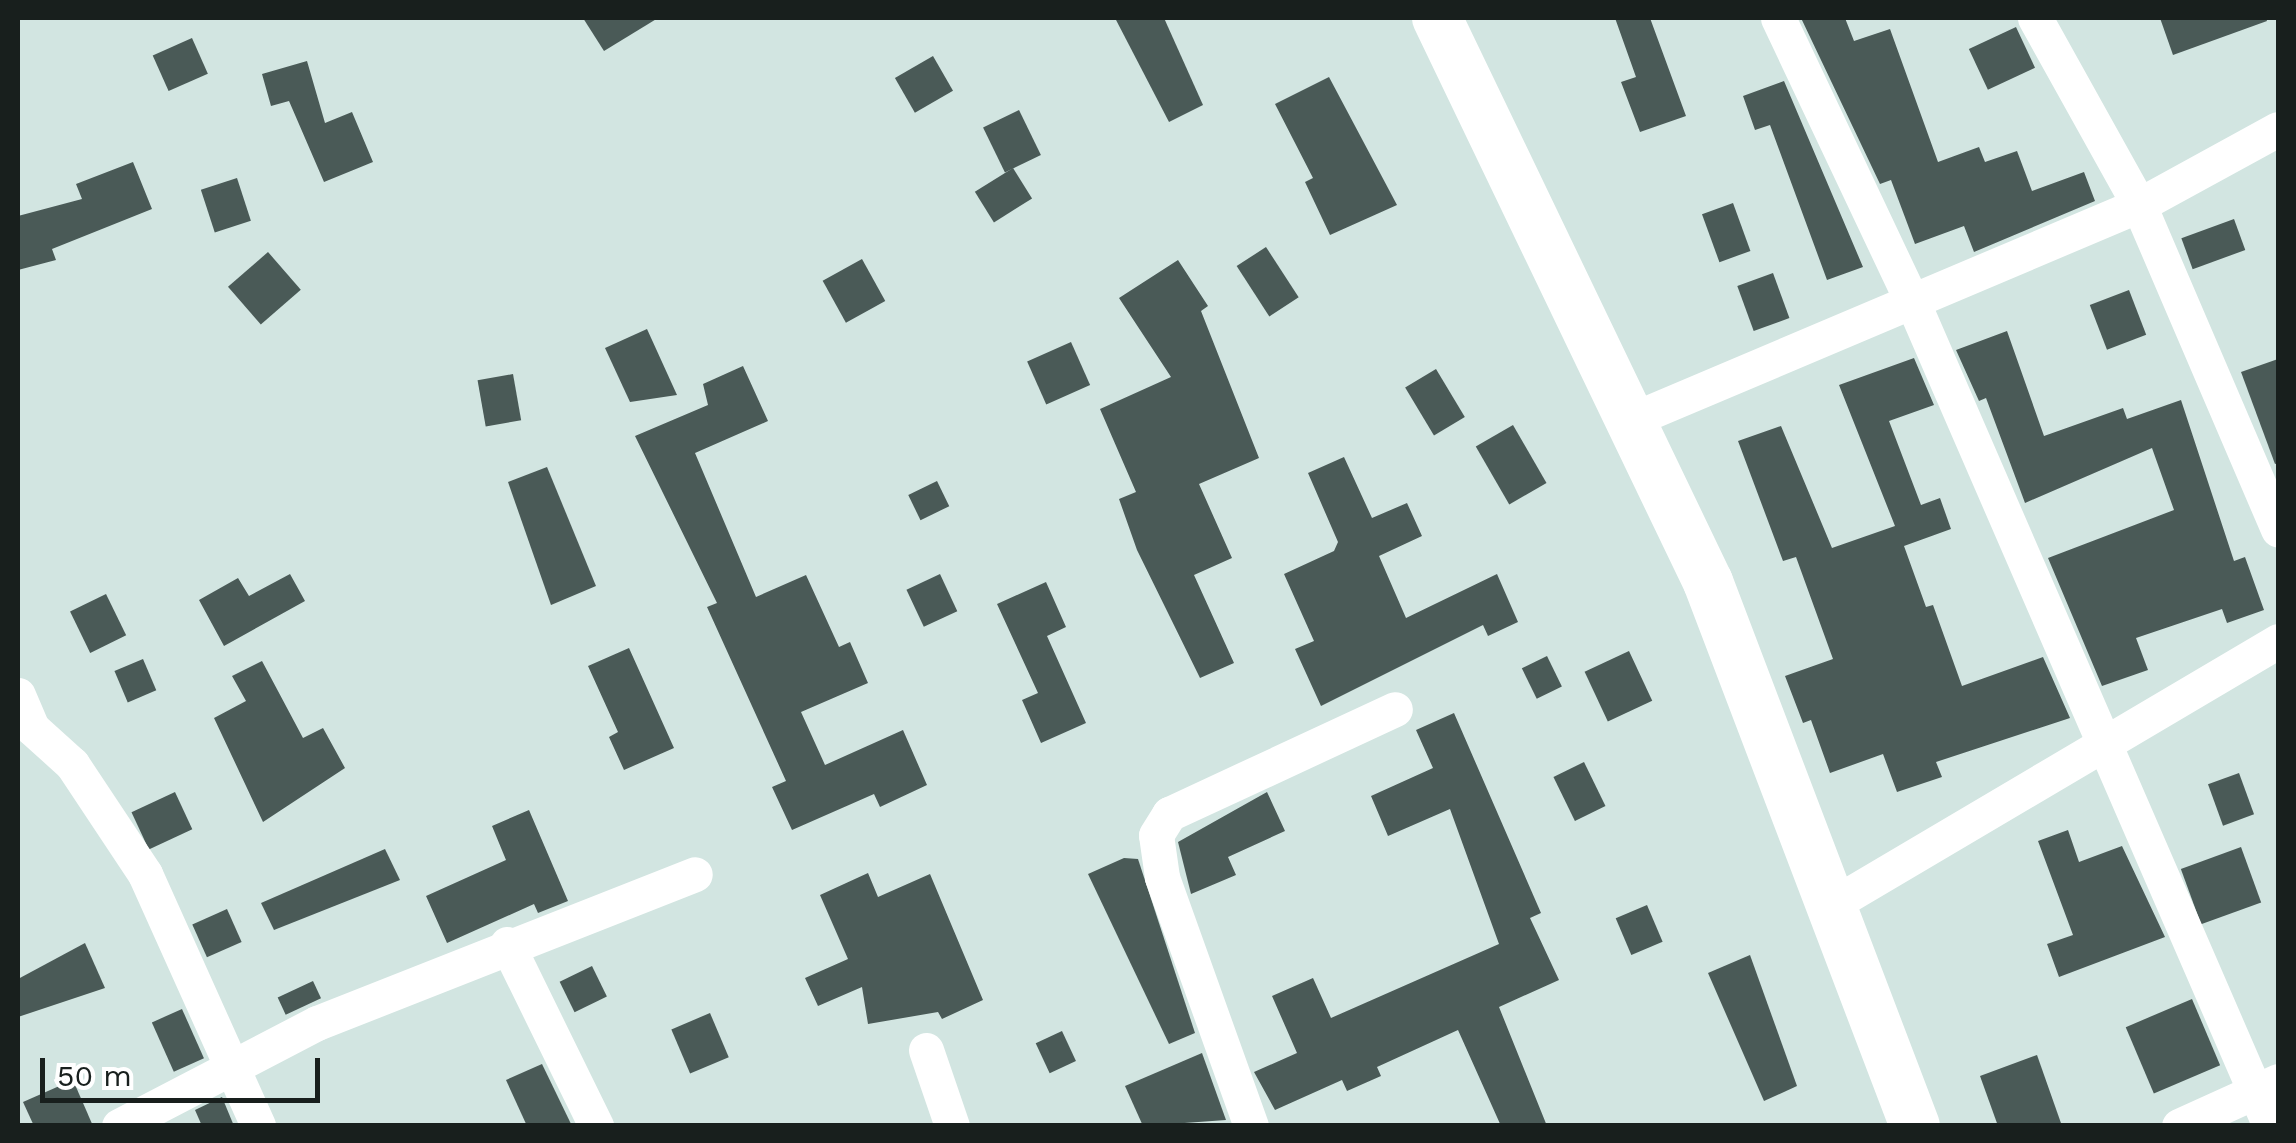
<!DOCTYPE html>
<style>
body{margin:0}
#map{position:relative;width:2296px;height:1143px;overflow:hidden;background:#d2e5e1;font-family:"Work Sans",sans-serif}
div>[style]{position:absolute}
.building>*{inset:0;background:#4a5a57;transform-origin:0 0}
.street>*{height:35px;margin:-17.5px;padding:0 17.5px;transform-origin:17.5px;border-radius:17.5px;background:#fff}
.secondary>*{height:50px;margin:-25px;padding:0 25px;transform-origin:25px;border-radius:25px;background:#fff}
span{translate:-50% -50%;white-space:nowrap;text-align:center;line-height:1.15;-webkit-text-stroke:10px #fff;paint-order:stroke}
.frame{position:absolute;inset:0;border:20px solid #181f1d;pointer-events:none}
.scale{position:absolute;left:40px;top:1058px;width:280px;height:45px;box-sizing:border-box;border:5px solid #181f1d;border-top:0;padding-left:12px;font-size:30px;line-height:35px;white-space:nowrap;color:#181f1d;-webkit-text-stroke:8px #fff;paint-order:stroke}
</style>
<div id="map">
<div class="building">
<div style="clip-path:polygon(583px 18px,658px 18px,604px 51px)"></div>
<div style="clip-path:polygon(1115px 18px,1164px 18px,1203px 105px,1169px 122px)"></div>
<div style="clip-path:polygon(1615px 18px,1650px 18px,1686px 116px,1640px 132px,1621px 82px,1636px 77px)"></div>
<div style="clip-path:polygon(1801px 18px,1845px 18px,1854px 41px,1890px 29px,1938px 162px,1979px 147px,1985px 162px,2017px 151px,2032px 191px,2084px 172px,2095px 201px,1974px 252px,1964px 226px,1915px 244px,1891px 180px,1880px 184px)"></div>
<div style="clip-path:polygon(2160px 18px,2266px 18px,2267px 21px,2173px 55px)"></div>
<div style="left:2016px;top:27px;width:45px;height:52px;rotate:65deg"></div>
<div style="left:192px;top:38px;width:39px;height:43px;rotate:66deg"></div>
<div style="left:933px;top:56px;width:40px;height:44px;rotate:60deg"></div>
<div style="clip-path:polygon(307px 61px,325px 123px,352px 112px,373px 162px,324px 182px,289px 101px,271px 106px,262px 74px)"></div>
<div style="clip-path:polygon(1329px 77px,1397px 205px,1330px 235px,1305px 182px,1313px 178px,1275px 104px)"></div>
<div style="clip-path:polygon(1784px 81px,1863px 267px,1827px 280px,1770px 125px,1755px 130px,1743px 96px)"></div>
<div style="left:1019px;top:110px;width:50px;height:40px;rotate:64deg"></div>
<div style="clip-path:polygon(133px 162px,152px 209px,52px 249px,56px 260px,18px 270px,18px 216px,82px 199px,76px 184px)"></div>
<div style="left:1013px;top:168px;width:36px;height:45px;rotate:58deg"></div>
<div style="left:237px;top:178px;width:45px;height:38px;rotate:72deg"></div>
<div style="left:1733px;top:203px;width:51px;height:33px;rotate:70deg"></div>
<div style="left:2234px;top:219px;width:33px;height:56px;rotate:70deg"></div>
<div style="left:1266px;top:247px;width:60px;height:35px;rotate:57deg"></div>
<div style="left:268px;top:252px;width:50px;height:53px;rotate:49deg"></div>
<div style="left:862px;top:259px;width:48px;height:45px;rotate:61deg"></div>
<div style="clip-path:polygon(1178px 260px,1208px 306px,1201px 311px,1259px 458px,1199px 484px,1232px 558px,1194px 575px,1234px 663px,1200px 678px,1137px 550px,1119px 499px,1136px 492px,1100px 409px,1171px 377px,1119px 298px)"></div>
<div style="left:1773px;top:273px;width:48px;height:38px;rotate:70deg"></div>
<div style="left:2129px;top:290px;width:48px;height:42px;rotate:69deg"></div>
<div style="clip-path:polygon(647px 329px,677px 395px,630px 402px,605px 348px)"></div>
<div style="clip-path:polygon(2007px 331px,2044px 436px,2123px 408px,2127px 419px,2181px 400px,2234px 561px,2245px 557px,2264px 610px,2227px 623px,2222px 609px,2136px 638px,2148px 670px,2102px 686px,2048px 558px,2174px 510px,2152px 448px,2025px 503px,1986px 398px,1979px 401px,1956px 350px)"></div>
<div style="left:1071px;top:342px;width:47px;height:48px;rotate:66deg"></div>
<div style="clip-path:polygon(1914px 358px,1934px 405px,1889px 421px,1921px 505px,1940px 498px,1951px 529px,1904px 546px,1926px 607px,1933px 605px,1962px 686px,2043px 657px,2070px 718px,1936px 762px,1942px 777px,1897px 792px,1883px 754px,1830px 773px,1811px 720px,1803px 723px,1785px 676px,1833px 659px,1796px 557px,1783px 561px,1738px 441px,1781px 426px,1832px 548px,1895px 526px,1839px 385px)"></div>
<div style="clip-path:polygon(2278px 359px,2278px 463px,2275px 464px,2241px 372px)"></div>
<div style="clip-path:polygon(743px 366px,768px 421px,695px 453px,756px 597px,806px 575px,839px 647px,850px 642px,868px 683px,801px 712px,825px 765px,903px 730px,927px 785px,880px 807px,874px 794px,792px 830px,772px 787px,786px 781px,707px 607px,717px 603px,635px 436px,708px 405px,703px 384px)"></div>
<div style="left:1436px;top:369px;width:56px;height:36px;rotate:59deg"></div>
<div style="left:513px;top:374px;width:47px;height:36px;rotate:80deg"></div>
<div style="left:1513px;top:425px;width:67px;height:43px;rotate:60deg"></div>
<div style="clip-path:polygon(1344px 457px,1372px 518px,1407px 503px,1422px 536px,1379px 556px,1406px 618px,1497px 574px,1518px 622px,1488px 636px,1483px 625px,1321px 706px,1295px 649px,1314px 641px,1284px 574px,1334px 551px,1338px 542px,1308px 473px)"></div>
<div style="clip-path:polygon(547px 467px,596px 586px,551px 605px,508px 482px)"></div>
<div style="left:937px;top:481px;width:28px;height:32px;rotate:64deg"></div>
<div style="clip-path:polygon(290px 574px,305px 601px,224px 646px,199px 600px,238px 578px,249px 596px)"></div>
<div style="left:940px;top:574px;width:41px;height:37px;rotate:65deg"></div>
<div style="clip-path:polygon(1046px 582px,1066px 627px,1047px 636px,1086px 723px,1041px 743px,1022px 700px,1038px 693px,997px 604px)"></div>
<div style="left:106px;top:594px;width:46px;height:40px;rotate:64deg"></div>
<div style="clip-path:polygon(629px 648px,674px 748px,624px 770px,609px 737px,618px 732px,588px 666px)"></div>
<div style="left:1629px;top:651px;width:55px;height:49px;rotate:65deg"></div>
<div style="left:1547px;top:656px;width:34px;height:28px;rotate:64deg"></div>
<div style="left:143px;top:659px;width:34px;height:31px;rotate:67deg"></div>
<div style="clip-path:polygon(262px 661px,303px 738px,323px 728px,345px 768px,263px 822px,214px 718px,246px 701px,232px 676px)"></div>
<div style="clip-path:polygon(1454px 713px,1541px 913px,1530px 918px,1559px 980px,1499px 1007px,1547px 1126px,1501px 1126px,1458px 1030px,1377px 1067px,1381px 1076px,1347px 1091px,1342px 1080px,1275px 1110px,1254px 1072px,1297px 1053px,1272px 996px,1313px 978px,1331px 1018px,1499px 944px,1450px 809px,1388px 836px,1371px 796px,1433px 768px,1416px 730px)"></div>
<div style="left:1584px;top:762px;width:49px;height:34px;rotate:64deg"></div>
<div style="left:2239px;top:773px;width:44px;height:33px;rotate:70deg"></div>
<div style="left:175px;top:792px;width:41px;height:48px;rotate:65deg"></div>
<div style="clip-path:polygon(1267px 792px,1285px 831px,1228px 857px,1236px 875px,1191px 894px,1178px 842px)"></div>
<div style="clip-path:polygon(529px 810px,568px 901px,538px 913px,534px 904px,447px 943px,426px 896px,506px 860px,492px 826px)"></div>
<div style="clip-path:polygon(2068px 830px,2079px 862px,2122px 846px,2165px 937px,2059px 977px,2047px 944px,2073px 935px,2038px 841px)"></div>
<div style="left:2241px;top:847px;width:59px;height:64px;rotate:70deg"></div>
<div style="clip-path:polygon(385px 849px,400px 880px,274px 930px,261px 903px)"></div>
<div style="clip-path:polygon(1124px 858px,1138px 859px,1195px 1033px,1169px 1044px,1088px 874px)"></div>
<div style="clip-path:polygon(868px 873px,878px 897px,930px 874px,983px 1000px,942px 1019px,938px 1012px,868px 1024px,862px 987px,818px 1006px,805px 978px,848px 959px,820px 895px)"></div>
<div style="left:1647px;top:905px;width:40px;height:34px;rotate:67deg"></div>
<div style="left:227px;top:909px;width:36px;height:38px;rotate:66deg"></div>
<div style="clip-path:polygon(85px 943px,105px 988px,18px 1017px,18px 979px)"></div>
<div style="clip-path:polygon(1750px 955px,1797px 1086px,1764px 1101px,1708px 973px)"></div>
<div style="left:592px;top:966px;width:34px;height:36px;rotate:64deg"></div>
<div style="left:313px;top:981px;width:19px;height:39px;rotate:65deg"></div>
<div style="left:2192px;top:999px;width:72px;height:72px;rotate:67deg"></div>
<div style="left:182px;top:1009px;width:54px;height:33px;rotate:66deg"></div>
<div style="left:710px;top:1013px;width:48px;height:42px;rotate:67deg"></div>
<div style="left:1062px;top:1031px;width:33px;height:29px;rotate:65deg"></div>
<div style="clip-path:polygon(1202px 1053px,1226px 1120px,1143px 1126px,1125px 1086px)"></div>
<div style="clip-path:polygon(2037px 1055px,2062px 1126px,1998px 1126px,1980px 1076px)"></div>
<div style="clip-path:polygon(542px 1064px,572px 1126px,527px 1126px,506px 1080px)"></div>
<div style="clip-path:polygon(73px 1080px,93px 1126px,34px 1126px,23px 1102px)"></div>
<div style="clip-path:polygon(222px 1097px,234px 1126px,202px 1126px,195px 1110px)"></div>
</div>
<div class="street">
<div style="left:1778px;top:18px;width:315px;rotate:64.7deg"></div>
<div style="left:1913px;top:303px;width:897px;rotate:66.55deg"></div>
<div style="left:2035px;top:18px;width:214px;rotate:60.9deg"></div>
<div style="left:2139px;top:205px;width:353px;rotate:66.8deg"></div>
<div style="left:1631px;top:420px;width:552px;rotate:-22.94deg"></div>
<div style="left:2139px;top:205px;width:158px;rotate:-28.7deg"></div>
<div style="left:18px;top:695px;width:36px;rotate:67deg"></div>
<div style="left:32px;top:728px;width:54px;rotate:42deg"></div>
<div style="left:72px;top:764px;width:132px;rotate:56.4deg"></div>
<div style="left:145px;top:874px;width:276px;rotate:65.8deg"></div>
<div style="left:1833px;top:904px;width:517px;rotate:-30.58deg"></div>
<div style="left:507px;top:944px;width:203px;rotate:63.9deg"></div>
<div style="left:926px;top:1050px;width:80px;rotate:71.1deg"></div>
<div style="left:119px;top:1126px;width:223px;rotate:-27.5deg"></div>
<div style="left:317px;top:1023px;width:406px;rotate:-21.5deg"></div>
<div style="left:1251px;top:1126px;width:264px;rotate:-109.7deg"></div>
<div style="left:1162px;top:877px;width:42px;rotate:-98.1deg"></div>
<div style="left:1156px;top:835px;width:25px;rotate:-58deg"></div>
<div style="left:1169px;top:814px;width:249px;rotate:-24.9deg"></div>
<div style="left:2179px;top:1126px;width:109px;rotate:-24.4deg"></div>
</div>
<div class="secondary">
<div style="left:1437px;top:18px;width:626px;rotate:64.34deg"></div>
<div style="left:1708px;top:582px;width:582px;rotate:69.17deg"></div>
</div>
<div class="frame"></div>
<div class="scale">50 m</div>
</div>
